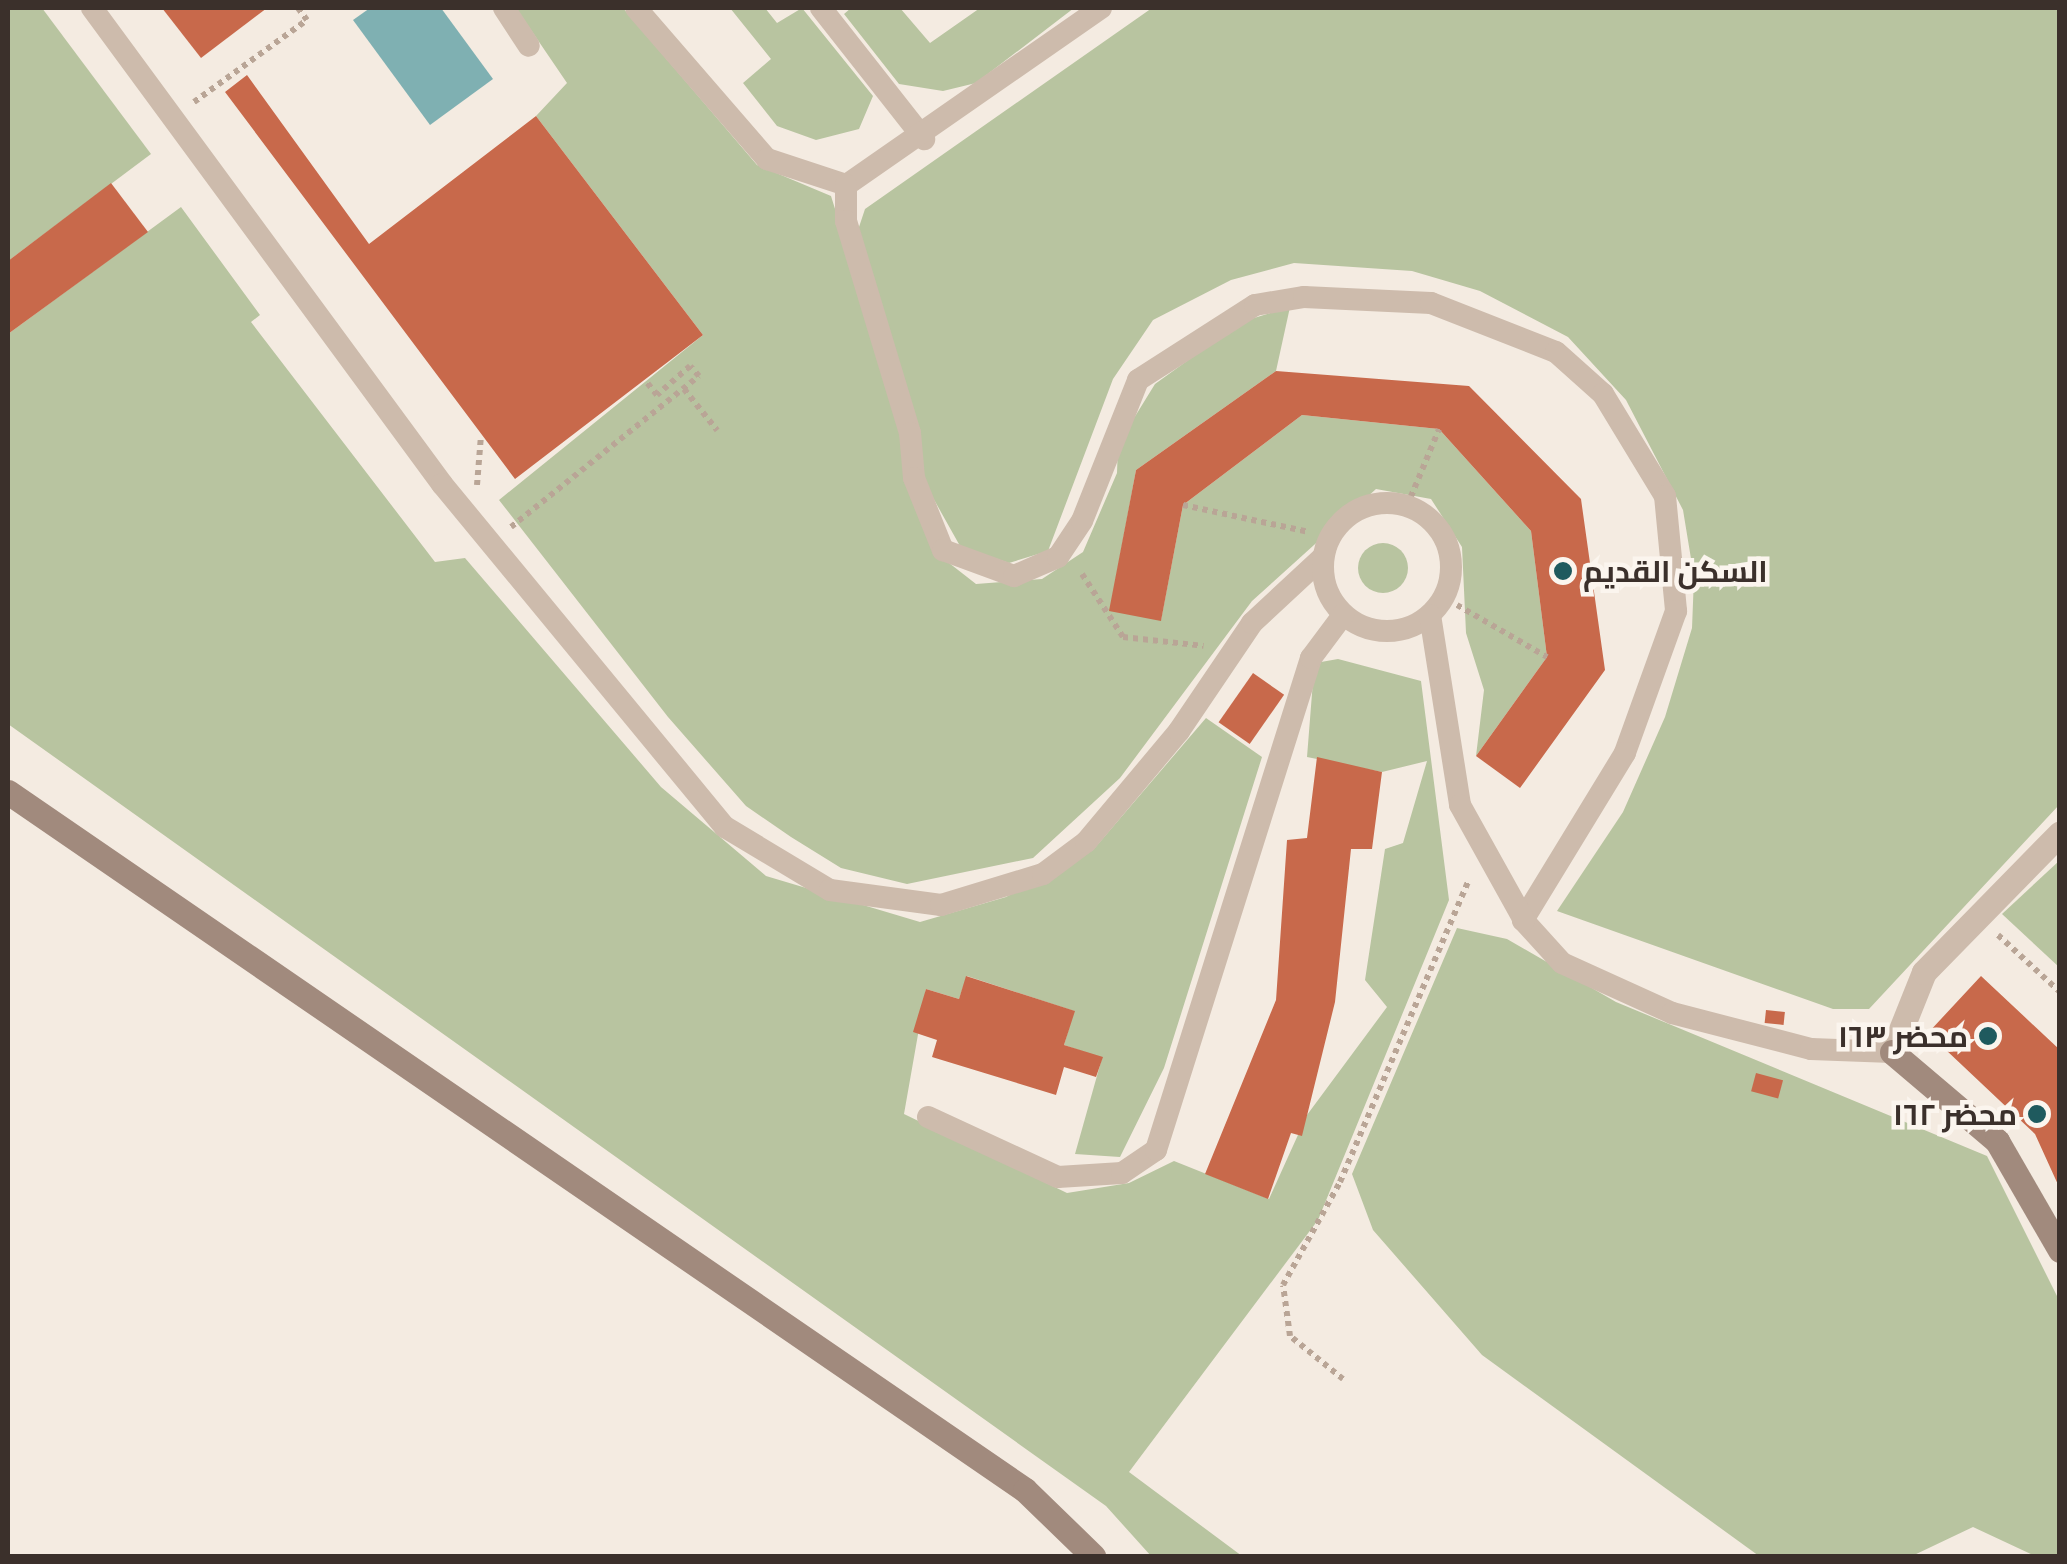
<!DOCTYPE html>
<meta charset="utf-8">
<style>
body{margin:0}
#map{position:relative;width:2067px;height:1564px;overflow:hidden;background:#f4ebe1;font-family:Ubuntu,Cairo,sans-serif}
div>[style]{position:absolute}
.green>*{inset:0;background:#b8c4a0}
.round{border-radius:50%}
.water>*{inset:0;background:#7fb0b2}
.building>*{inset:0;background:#c8694b;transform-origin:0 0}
.path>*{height:6px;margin-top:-3px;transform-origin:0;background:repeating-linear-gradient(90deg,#b9a596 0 5px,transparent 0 10px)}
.lane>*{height:22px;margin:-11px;padding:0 11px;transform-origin:11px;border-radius:11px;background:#cdbbac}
.lane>.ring{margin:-11px;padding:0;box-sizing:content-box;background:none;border:22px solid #cdbbac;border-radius:50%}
.street>*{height:25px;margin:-12.5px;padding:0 12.5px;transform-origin:12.5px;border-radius:12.5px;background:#cdbbac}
.secondary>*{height:25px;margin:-12.5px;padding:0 12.5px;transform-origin:12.5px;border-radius:12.5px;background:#a18a7d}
.dots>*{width:28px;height:28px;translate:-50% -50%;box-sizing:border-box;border:5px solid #fbf5ee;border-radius:50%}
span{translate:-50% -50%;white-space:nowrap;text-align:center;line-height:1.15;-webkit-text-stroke:9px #fbf5ee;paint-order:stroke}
.poi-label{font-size:30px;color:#3b302b;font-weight:700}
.left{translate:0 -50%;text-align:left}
.right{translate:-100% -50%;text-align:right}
.frame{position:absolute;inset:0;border:10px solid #3b302b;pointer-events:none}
</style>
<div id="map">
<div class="green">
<div style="clip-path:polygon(8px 8px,42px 8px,151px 154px,8px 261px)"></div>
<div style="clip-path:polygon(516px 8px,623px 8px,757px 165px,831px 196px,944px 559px,976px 584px,1042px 579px,1083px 552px,1117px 473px,1118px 444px,1155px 384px,1241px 322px,1290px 307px,1276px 371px,1136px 470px,1110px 610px,1161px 620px,1183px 505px,1302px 415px,1439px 429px,1531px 531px,1547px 657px,1476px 756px,1484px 690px,1466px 633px,1462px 547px,1431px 499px,1376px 489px,1252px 601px,1120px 778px,1033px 858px,907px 884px,841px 868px,791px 837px,746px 806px,668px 717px,499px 500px,703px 335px,536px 116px,567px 83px)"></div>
<div style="clip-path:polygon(730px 8px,765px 8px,777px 23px,802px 8px,873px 96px,859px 129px,816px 140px,777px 126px,743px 83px,771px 59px)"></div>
<div style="clip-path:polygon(851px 8px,900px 8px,930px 43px,980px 8px,1074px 8px,976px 83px,943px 91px,899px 84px,844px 14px)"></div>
<div style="clip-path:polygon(1152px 8px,2059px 8px,2059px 805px,1869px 1009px,1833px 1009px,1557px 911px,1623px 812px,1665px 717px,1692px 628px,1694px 577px,1683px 510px,1626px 400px,1568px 337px,1480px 291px,1412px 271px,1294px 263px,1231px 280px,1153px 320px,1113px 379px,1048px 551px,1009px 563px,960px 546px,923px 480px,858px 230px,865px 209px)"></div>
<div style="clip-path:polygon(181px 207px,260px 315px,251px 322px,435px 562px,465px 558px,661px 787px,766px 876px,920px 922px,1006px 897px,1093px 850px,1206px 718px,1262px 757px,1164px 1068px,1120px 1157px,1075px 1154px,1102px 1058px,1064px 1045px,1074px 1011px,967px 976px,959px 999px,926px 989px,904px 1114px,1067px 1193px,1129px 1183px,1174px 1161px,1269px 1199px,1307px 1115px,1387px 1007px,1365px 980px,1385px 849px,1403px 843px,1427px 761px,1382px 772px,1307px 757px,1313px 681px,1321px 662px,1338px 659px,1421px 681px,1449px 900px,1318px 1220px,1129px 1472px,1242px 1556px,1151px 1556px,1106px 1506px,8px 724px,8px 334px)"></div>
<div class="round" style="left:1358px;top:543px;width:50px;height:50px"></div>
<div style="clip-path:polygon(2059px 861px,2059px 967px,2002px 914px)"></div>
<div style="clip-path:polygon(1457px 928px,1507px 939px,1616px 1002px,1987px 1156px,2059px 1300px,2059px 1556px,2035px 1556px,1973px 1527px,1912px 1556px,1759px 1556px,1482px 1355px,1373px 1230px,1352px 1174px)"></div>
</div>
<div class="water">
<div style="clip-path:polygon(370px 8px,441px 8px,493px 79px,430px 125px,353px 20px)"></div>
</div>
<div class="building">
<div style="clip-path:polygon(162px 8px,267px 8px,201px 58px)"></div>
<div style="clip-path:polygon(247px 75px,369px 244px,536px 116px,703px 335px,515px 479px,225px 92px)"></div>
<div style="clip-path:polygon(111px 183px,148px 232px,8px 334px,8px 261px)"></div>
<div style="clip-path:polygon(1276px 371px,1469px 386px,1581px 499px,1605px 670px,1520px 788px,1476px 756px,1547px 657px,1531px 531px,1439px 429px,1302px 415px,1183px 505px,1161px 621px,1109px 611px,1136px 470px)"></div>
<div style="left:1253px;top:673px;width:38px;height:60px;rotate:35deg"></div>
<div style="clip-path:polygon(1317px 757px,1382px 772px,1372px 849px,1351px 849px,1335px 1002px,1302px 1136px,1291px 1133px,1268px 1199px,1205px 1174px,1276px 1000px,1287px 840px,1307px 838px)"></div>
<div style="clip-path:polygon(966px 976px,1075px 1011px,1064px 1045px,1103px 1057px,1096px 1077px,1064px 1067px,1056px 1095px,932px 1057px,937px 1040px,913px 1032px,926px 989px,959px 999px)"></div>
<div style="clip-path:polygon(1981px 976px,2060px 1050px,2060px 1189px,2035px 1134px,1928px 1033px)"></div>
<div style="left:1766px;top:1010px;width:19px;height:13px;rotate:6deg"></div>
<div style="left:1756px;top:1073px;width:28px;height:19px;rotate:15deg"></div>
</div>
<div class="path">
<div style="left:194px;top:102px;width:140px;rotate:-36deg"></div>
<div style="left:307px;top:20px;width:15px;rotate:-127deg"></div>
<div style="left:684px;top:389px;width:53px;rotate:51.2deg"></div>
<div style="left:477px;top:485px;width:50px;rotate:-85.4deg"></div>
<div style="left:1183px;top:505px;width:129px;rotate:12.1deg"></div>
<div style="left:1407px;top:506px;width:83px;rotate:-67.4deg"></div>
<div style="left:511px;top:527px;width:241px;rotate:-38.8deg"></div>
<div style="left:699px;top:376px;width:13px;rotate:-132deg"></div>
<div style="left:690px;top:366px;width:44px;rotate:138.7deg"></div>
<div style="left:657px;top:395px;width:19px;rotate:-129deg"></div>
<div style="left:1082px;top:574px;width:75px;rotate:56.9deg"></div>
<div style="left:1123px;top:637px;width:81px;rotate:6.3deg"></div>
<div style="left:1457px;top:605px;width:104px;rotate:30deg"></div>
<div style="left:1998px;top:935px;width:84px;rotate:42.6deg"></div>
<div style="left:1343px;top:1379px;width:68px;rotate:-140.9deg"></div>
<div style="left:1290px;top:1336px;width:51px;rotate:-97.8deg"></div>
<div style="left:1283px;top:1285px;width:118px;rotate:-61deg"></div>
<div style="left:1340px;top:1182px;width:328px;rotate:-66.9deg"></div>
</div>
<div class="lane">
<div style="left:92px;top:8px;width:591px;rotate:53.67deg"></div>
<div style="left:442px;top:484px;width:445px;rotate:50.5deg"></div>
<div style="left:725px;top:827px;width:122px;rotate:31deg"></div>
<div style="left:830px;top:890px;width:112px;rotate:7.7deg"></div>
<div style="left:941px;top:905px;width:107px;rotate:-16.9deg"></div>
<div style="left:1043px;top:874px;width:54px;rotate:-36.7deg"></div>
<div style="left:1086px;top:842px;width:145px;rotate:-50deg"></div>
<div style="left:1179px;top:731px;width:130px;rotate:-55.9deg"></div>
<div style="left:1252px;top:623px;width:97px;rotate:-42.9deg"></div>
<div style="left:504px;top:8px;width:45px;rotate:56.7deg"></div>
<div style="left:636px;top:8px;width:200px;rotate:49.1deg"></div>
<div style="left:767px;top:159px;width:83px;rotate:18.2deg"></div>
<div style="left:821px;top:8px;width:167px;rotate:51.8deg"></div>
<div style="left:1101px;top:8px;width:310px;rotate:145.2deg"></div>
<div style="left:846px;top:185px;width:36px;rotate:90deg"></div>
<div style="left:846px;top:221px;width:221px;rotate:73.2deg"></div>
<div style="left:910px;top:433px;width:45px;rotate:84.9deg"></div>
<div style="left:914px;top:478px;width:78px;rotate:68.1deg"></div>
<div style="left:943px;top:550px;width:76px;rotate:20.1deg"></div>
<div style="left:1014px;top:576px;width:48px;rotate:-23.4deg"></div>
<div style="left:1058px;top:557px;width:43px;rotate:-56.3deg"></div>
<div style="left:1082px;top:521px;width:152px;rotate:-68.3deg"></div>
<div style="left:1138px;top:380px;width:139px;rotate:-32.7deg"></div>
<div style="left:1255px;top:305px;width:50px;rotate:-9.3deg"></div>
<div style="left:1304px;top:297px;width:127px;rotate:2.7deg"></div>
<div style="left:1431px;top:303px;width:134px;rotate:21.4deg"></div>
<div style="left:1556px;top:352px;width:63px;rotate:41.8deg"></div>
<div style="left:1603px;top:394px;width:119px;rotate:58.7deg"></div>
<div style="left:1665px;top:496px;width:116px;rotate:84.5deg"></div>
<div style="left:1676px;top:611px;width:151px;rotate:109.8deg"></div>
<div style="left:1625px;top:753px;width:196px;rotate:121.4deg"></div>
<div style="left:1523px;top:920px;width:58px;rotate:47.8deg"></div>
<div style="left:1562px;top:963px;width:121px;rotate:24.4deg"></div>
<div style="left:1672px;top:1013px;width:144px;rotate:14.5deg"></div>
<div style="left:1811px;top:1049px;width:81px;rotate:2.1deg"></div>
<div class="ring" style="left:1323px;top:503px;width:106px;height:106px"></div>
<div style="left:1430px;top:615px;width:192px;rotate:81deg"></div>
<div style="left:1460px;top:805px;width:132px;rotate:60.9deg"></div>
<div style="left:928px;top:1117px;width:143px;rotate:24.8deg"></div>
<div style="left:1058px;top:1177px;width:64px;rotate:-3.6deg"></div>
<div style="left:1122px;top:1173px;width:41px;rotate:-34.1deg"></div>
<div style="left:1156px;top:1150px;width:516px;rotate:-72.51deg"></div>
<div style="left:1311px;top:658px;width:54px;rotate:-53.3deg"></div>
</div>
<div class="street">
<div style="left:1892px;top:1052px;width:86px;rotate:-68.2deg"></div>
<div style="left:1924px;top:972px;width:194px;rotate:-45.6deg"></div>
</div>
<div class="secondary">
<div style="left:8px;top:792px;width:1233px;rotate:34.46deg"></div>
<div style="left:1025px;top:1490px;width:95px;rotate:44.1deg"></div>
<div style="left:1892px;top:1052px;width:138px;rotate:40.3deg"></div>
<div style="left:1997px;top:1141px;width:126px;rotate:60deg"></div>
</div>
<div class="dots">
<div style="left:1563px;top:571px;background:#1f5a5e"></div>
<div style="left:1988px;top:1036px;background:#1f5a5e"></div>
<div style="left:2037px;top:1114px;background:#1f5a5e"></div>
</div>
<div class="poi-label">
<span class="left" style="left:1583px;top:571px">السكن القديم</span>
<span class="right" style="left:1968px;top:1036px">محضر ١٦٣</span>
<span class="right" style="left:2017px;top:1114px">محضر ١٦٢</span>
</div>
<div class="frame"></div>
</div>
